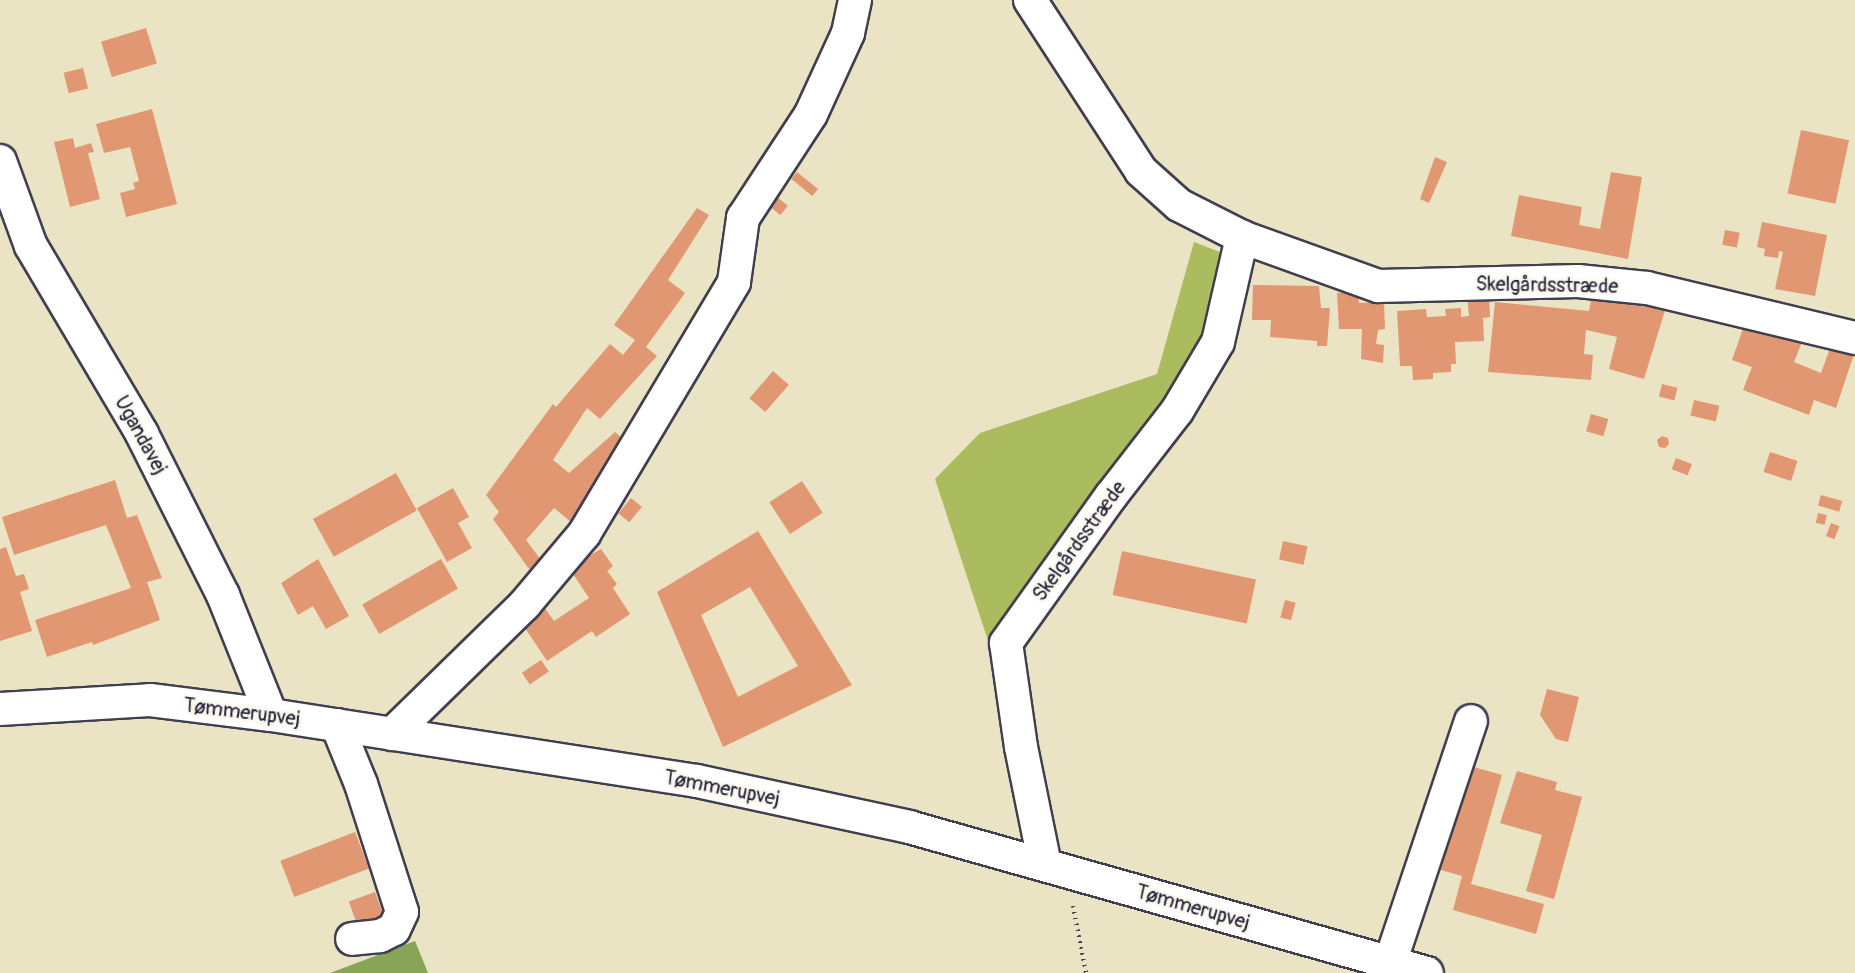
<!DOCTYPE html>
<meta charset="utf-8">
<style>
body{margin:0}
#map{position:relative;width:1855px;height:973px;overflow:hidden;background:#ebe4c4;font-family:Pangolin,sans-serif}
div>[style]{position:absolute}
.green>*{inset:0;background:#abbc5f}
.forest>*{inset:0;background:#88a456}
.building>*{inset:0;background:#e19771;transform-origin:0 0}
.path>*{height:4px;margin-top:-2px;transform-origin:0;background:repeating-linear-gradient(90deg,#403f50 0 1.5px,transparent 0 6px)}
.roads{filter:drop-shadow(2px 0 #403f50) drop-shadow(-2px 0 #403f50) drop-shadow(0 2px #403f50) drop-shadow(0 -2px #403f50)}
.minor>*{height:32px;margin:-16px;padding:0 16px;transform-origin:16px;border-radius:16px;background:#fff}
span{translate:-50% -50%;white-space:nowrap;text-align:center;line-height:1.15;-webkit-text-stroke:5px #fbf7ec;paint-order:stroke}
.street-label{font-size:20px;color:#22223b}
</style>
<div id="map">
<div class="green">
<div style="clip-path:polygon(1194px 242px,1225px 254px,1206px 333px,1165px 410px,996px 628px,994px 659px,935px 479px,980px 433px,1157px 374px)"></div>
</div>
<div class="forest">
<div style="clip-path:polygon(415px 941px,428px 973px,330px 973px)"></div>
</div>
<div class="building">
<div style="left:146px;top:28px;width:37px;height:47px;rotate:73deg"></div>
<div style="left:83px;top:68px;width:21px;height:20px;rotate:76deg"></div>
<div style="clip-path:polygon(152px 109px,177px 204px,126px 217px,120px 193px,135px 189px,133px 183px,139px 181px,130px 147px,104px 153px,96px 124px)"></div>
<div style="left:1801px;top:130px;width:49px;height:65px;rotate:12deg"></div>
<div style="clip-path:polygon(73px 138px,75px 148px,91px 143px,94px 152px,88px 153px,100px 199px,70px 207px,54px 142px)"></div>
<div style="clip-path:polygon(1435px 157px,1447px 162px,1429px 203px,1420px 199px)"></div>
<div style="left:797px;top:172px;width:27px;height:9px;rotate:39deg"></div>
<div style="clip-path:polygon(1611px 172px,1642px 177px,1628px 259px,1511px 236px,1519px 195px,1582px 207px,1579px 225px,1600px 229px)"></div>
<div style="left:777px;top:197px;width:14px;height:12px;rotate:39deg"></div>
<div style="clip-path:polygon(697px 208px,709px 215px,668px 280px,685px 293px,646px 347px,657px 356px,600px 419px,587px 408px,553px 460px,569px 473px,615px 432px,629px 444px,577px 527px,554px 508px,526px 540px,541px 560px,529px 569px,493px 519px,499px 512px,486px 495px,553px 404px,556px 407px,610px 344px,623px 355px,635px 340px,614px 325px)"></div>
<div style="clip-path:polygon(1762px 222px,1827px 235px,1815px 296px,1775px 289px,1783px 252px,1779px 251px,1778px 258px,1764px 256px,1765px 249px,1757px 247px)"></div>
<div style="left:1725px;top:230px;width:15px;height:15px;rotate:11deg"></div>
<div style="clip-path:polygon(1253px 285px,1319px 286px,1321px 308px,1330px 308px,1327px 346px,1317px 346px,1317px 341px,1270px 337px,1271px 320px,1252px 320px)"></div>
<div style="clip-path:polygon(1593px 290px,1666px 307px,1644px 379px,1609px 369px,1617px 337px,1586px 330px,1584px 354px,1593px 355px,1591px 380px,1488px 372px,1495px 302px,1589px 311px)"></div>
<div style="clip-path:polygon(1358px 292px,1359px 303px,1384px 302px,1385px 329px,1378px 330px,1376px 344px,1384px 345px,1383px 363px,1361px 359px,1362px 329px,1339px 329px,1337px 293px)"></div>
<div style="clip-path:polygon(1489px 294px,1490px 317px,1483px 318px,1484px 341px,1455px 342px,1456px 364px,1451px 364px,1451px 372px,1433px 373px,1433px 379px,1413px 380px,1412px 366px,1400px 366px,1397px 311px,1426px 309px,1427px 317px,1446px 316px,1445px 309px,1461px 308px,1461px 317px,1469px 316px,1467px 295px)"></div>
<div style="clip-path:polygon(1746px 320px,1804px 337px,1794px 362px,1821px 373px,1832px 343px,1855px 351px,1836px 408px,1814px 400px,1809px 415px,1743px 390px,1752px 367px,1732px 360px)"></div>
<div style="left:773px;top:371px;width:21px;height:36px;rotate:41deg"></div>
<div style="left:1662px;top:384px;width:16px;height:13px;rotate:14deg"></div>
<div style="left:1694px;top:400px;width:26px;height:16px;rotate:13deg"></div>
<div style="left:1591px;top:414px;width:18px;height:18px;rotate:16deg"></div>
<div style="clip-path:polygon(1662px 436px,1668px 438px,1669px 444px,1665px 448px,1659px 447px,1657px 440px)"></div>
<div style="left:1770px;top:452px;width:29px;height:21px;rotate:18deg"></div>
<div style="left:1676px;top:458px;width:17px;height:12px;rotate:21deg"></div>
<div style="left:396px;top:473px;width:43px;height:95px;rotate:61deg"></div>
<div style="clip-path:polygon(115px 480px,127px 518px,137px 515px,162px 578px,147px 582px,160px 620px,93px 645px,92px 642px,47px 657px,35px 620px,131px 588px,106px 525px,14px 555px,2px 517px)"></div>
<div style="left:802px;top:481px;width:38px;height:39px;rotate:57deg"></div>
<div style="clip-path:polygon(453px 488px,469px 517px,458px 523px,472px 548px,447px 562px,417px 508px)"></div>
<div style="left:1821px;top:495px;width:22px;height:11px;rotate:16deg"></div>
<div style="left:631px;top:498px;width:14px;height:20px;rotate:39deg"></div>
<div style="left:1818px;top:513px;width:9px;height:10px;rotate:13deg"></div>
<div style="left:1831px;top:523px;width:9px;height:14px;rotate:21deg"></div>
<div style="clip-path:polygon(evenodd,758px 531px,852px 685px,723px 747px,657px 592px,758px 531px,750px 587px,798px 666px,738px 697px,701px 615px,750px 587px)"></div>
<div style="left:1283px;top:541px;width:25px;height:19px;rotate:12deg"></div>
<div style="clip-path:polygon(6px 547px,16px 576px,24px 574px,29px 589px,20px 592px,32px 631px,0 641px,0 549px)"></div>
<div style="clip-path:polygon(601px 549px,613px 566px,607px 571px,617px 584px,613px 588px,630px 614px,596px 637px,592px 631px,547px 661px,521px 622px,544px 607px,554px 621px,589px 598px,569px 568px)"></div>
<div style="left:1122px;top:551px;width:137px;height:45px;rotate:12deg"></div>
<div style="clip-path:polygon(318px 559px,349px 616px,326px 629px,313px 606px,298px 615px,281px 583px)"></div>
<div style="left:441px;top:559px;width:34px;height:91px;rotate:60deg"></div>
<div style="left:1285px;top:600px;width:11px;height:18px;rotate:15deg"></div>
<div style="left:541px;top:660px;width:14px;height:23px;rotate:56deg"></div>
<div style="clip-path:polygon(1547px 689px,1579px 697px,1568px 742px,1556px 739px,1540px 715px)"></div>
<div style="clip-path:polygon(1470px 766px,1502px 775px,1471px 884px,1544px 904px,1536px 934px,1453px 910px,1462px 876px,1441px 870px)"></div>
<div style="clip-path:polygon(1517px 771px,1557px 782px,1555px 790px,1582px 797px,1554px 899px,1526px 891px,1542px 835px,1500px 823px)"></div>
<div style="left:355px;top:832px;width:39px;height:80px;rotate:69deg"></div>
<div style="left:375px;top:892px;width:29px;height:28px;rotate:70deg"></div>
</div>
<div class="path">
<div style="left:1073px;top:906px;width:68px;rotate:79deg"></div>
</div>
<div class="roads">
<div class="minor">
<div style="left:1030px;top:0;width:204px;rotate:57deg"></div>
<div style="left:1141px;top:171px;width:51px;rotate:41.8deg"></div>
<div style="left:1179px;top:205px;width:71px;rotate:26.9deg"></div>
<div style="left:1242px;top:237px;width:145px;rotate:19.8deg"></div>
<div style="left:1378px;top:286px;width:200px;rotate:-1.4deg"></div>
<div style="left:1578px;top:281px;width:69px;rotate:5.8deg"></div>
<div style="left:1647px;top:288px;width:214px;rotate:13.5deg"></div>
<div style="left:0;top:161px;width:90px;rotate:70deg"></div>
<div style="left:31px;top:246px;width:218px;rotate:59.4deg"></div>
<div style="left:142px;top:434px;width:180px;rotate:63.3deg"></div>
<div style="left:223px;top:595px;width:129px;rotate:68.2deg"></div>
<div style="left:0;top:709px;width:150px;rotate:-3.4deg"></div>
<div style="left:150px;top:700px;width:122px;rotate:7.1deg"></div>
<div style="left:271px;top:715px;width:431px;rotate:8.8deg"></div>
<div style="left:697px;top:781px;width:217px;rotate:12.2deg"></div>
<div style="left:909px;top:827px;width:538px;rotate:15.74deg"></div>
<div style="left:337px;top:725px;width:64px;rotate:67.9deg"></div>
<div style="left:361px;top:784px;width:134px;rotate:72.2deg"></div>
<div style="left:402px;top:912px;width:19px;rotate:115deg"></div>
<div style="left:394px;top:929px;width:16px;rotate:153deg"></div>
<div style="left:380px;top:936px;width:28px;rotate:174deg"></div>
<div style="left:392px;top:734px;width:186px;rotate:-44.3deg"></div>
<div style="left:525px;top:604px;width:92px;rotate:-49.9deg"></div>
<div style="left:584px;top:534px;width:293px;rotate:-59.2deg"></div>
<div style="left:734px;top:282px;width:65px;rotate:-82deg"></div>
<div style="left:743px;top:218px;width:124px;rotate:-56.8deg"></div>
<div style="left:811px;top:114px;width:89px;rotate:-65.4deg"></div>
<div style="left:848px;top:33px;width:34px;rotate:-78deg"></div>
<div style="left:1045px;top:865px;width:120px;rotate:-101.5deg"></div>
<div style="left:1021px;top:747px;width:105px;rotate:-98.2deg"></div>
<div style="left:1006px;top:643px;width:181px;rotate:-54.5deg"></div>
<div style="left:1111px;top:496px;width:108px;rotate:-52.2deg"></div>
<div style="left:1177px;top:411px;width:80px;rotate:-59.3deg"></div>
<div style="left:1218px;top:342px;width:108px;rotate:-77.1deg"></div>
<div style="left:1390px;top:963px;width:255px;rotate:-71.5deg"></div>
</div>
</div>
<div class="street-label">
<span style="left:1547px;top:285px;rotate:1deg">Skelgårdsstræde</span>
<span style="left:141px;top:435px;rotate:61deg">Ugandavej</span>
<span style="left:1079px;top:541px;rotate:-54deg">Skelgårdsstræde</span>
<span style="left:242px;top:712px;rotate:7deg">Tømmerupvej</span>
<span style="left:722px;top:788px;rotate:11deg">Tømmerupvej</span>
<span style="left:1193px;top:907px;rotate:16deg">Tømmerupvej</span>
</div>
</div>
